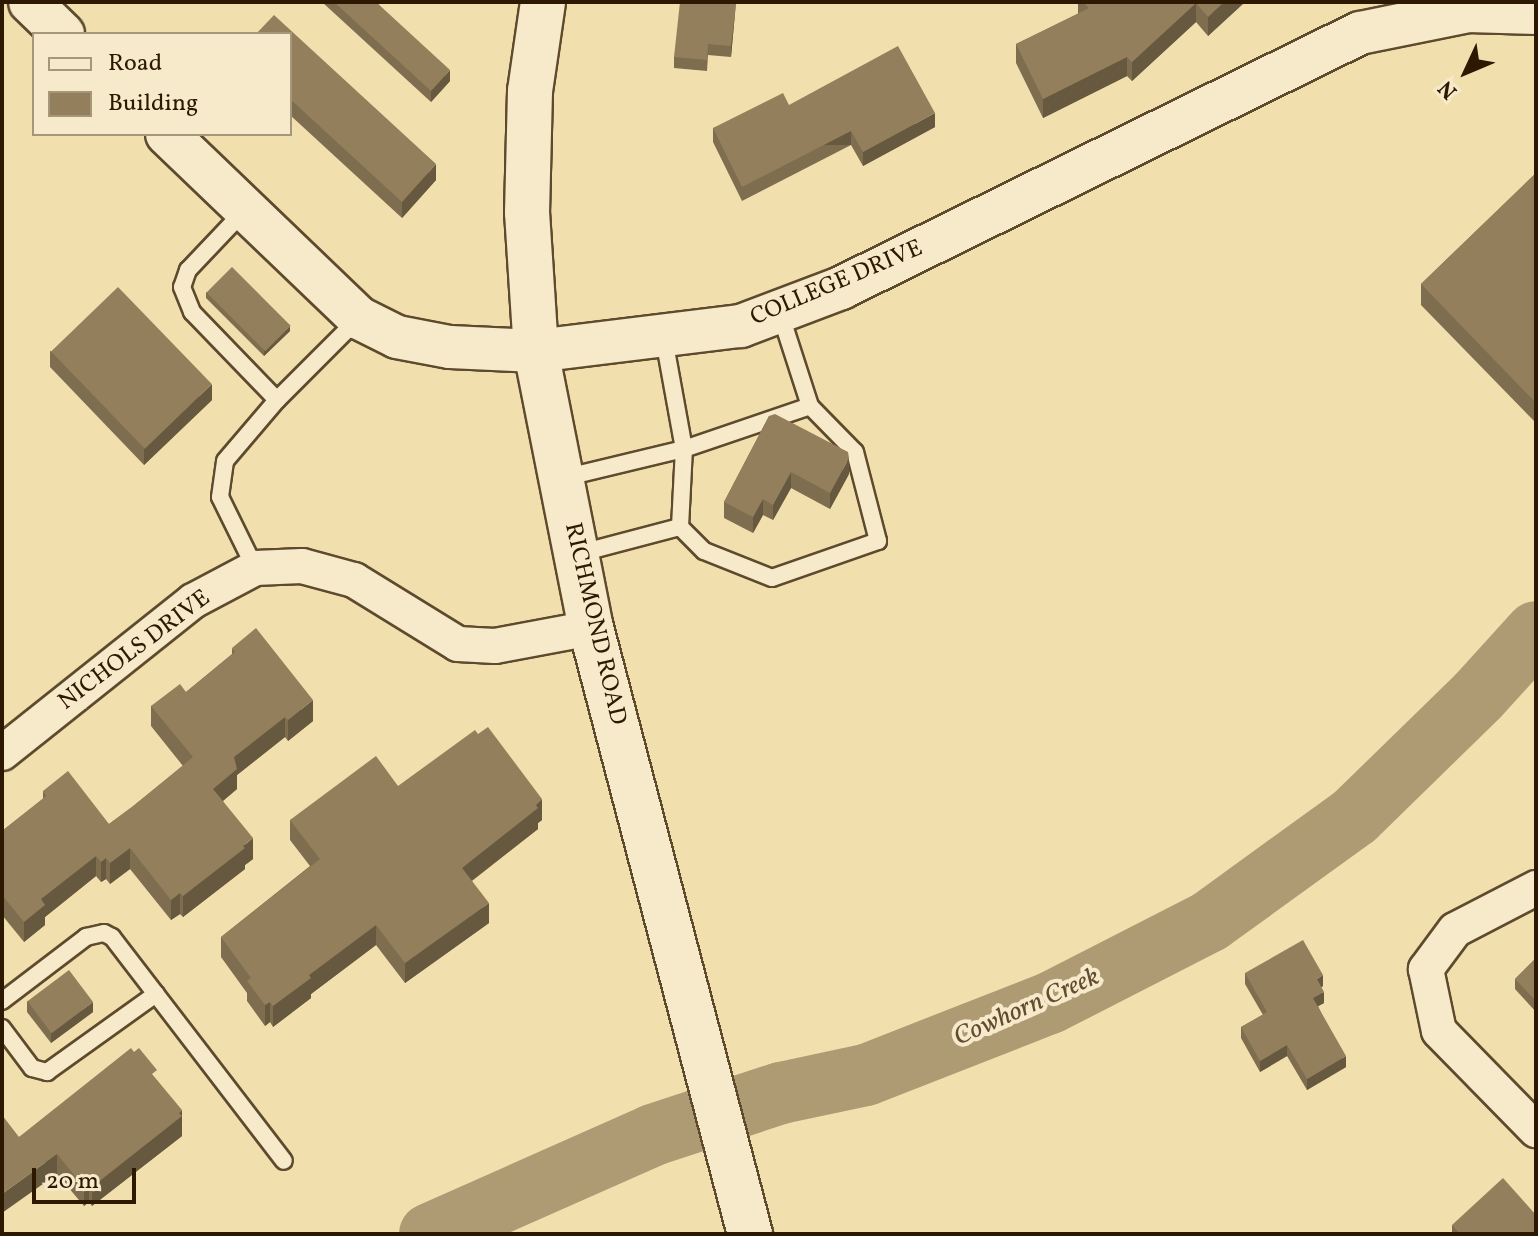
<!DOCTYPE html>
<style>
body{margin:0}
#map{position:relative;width:1538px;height:1236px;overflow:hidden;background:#f1dfae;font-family:Vollkorn,serif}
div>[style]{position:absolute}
.river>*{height:62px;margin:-31px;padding:0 31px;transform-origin:31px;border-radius:31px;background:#ae9b74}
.roads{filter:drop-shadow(2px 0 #5e4a2d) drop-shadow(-2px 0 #5e4a2d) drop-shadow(0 2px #5e4a2d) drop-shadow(0 -2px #5e4a2d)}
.service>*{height:16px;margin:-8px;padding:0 8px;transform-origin:8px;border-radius:8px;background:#f6eaca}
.minor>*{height:34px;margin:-17px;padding:0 17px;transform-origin:17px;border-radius:17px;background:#f6eaca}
.tertiary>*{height:42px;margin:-21px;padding:0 21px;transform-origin:21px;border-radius:21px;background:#f6eaca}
.secondary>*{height:44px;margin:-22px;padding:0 22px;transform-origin:22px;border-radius:22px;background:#f6eaca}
.wall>*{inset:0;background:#7e6d4e}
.shaded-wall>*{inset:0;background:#675940;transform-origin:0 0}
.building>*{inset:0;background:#937f5b;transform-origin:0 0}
span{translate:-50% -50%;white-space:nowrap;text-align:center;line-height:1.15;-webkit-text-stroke:8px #f6eaca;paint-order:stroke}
.street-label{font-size:24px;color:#2d1802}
.water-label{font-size:26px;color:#614c30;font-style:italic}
.frame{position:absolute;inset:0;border:4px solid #2d1802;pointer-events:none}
.legend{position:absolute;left:32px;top:32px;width:260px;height:104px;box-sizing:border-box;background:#f6eaca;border:2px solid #a6967a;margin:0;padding:10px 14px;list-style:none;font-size:24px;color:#2d1802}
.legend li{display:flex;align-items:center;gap:16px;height:40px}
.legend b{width:40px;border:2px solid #a6967a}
.north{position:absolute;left:1426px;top:32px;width:80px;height:80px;-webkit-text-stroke:6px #f6eaca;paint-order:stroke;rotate:226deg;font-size:22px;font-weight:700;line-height:32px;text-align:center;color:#2d1802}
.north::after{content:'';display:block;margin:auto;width:28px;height:36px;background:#2d1802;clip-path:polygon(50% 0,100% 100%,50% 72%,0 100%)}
.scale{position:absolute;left:32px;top:1168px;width:104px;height:36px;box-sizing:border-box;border:4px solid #2d1802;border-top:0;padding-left:10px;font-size:24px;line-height:28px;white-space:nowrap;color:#2d1802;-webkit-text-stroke:6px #f6eaca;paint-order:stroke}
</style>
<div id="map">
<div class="river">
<div style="left:430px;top:1234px;width:244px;rotate:-23.9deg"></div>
<div style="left:653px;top:1135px;width:135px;rotate:-18.2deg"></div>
<div style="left:781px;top:1093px;width:87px;rotate:-12deg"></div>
<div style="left:866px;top:1075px;width:198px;rotate:-21.4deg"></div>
<div style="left:1050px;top:1003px;width:180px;rotate:-27.1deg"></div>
<div style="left:1210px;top:921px;width:179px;rotate:-35.9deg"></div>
<div style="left:1355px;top:816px;width:172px;rotate:-44.3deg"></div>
<div style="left:1478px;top:696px;width:86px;rotate:-47.8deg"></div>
</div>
<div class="roads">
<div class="service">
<div style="left:245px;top:210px;width:83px;rotate:133.5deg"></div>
<div style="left:188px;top:270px;width:18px;rotate:109deg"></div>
<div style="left:182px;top:287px;width:27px;rotate:68deg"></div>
<div style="left:192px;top:312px;width:122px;rotate:46deg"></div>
<div style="left:780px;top:313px;width:98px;rotate:72.1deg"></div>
<div style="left:810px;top:406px;width:64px;rotate:45.6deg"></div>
<div style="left:855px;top:452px;width:92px;rotate:75.5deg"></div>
<div style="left:878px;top:541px;width:112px;rotate:160.8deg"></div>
<div style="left:772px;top:578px;width:73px;rotate:-158.3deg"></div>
<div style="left:704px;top:551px;width:34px;rotate:-135deg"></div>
<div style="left:680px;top:527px;width:78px;rotate:-87.1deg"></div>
<div style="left:684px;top:449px;width:133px;rotate:-18.8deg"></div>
<div style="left:563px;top:478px;width:124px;rotate:-13.5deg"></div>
<div style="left:684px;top:449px;width:117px;rotate:-100.3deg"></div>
<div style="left:577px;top:554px;width:106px;rotate:-14.7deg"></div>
<div style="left:255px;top:568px;width:79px;rotate:-116.2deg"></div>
<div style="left:220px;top:497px;width:36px;rotate:-82deg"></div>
<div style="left:225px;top:461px;width:80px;rotate:-49.6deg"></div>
<div style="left:277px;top:400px;width:115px;rotate:-45deg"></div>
<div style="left:2px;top:1001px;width:106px;rotate:-37.3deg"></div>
<div style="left:86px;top:937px;width:18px;rotate:-13deg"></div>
<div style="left:104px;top:933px;width:9px;rotate:27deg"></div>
<div style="left:112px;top:937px;width:282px;rotate:52.5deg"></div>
<div style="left:2px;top:1028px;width:50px;rotate:53.1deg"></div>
<div style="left:32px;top:1068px;width:16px;rotate:15deg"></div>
<div style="left:47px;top:1072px;width:134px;rotate:-35.6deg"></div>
</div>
<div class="minor">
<div style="left:2px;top:753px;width:244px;rotate:-38.5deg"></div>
<div style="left:193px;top:601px;width:70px;rotate:-28deg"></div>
<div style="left:255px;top:568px;width:47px;rotate:-2.4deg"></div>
<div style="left:302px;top:566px;width:54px;rotate:15.1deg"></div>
<div style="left:354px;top:580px;width:122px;rotate:31.6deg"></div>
<div style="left:458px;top:644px;width:37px;rotate:3deg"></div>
<div style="left:495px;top:646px;width:98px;rotate:-10.6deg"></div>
<div style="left:1536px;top:888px;width:91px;rotate:152.6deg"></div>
<div style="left:1455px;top:930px;width:49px;rotate:126.6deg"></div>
<div style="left:1426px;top:969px;width:63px;rotate:78.2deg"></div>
<div style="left:1439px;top:1031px;width:139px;rotate:45.6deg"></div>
</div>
<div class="tertiary">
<div style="left:30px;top:2px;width:46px;rotate:44.1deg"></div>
<div style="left:167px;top:134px;width:266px;rotate:43.8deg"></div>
<div style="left:359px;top:318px;width:42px;rotate:26.6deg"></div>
<div style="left:397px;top:337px;width:54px;rotate:10.7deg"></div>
<div style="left:450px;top:347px;width:86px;rotate:2.7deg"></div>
<div style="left:536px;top:351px;width:207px;rotate:-7deg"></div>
<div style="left:741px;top:326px;width:107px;rotate:-20.8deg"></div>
<div style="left:841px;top:288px;width:578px;rotate:-26.17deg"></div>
<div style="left:1360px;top:33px;width:110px;rotate:-11.5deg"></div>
<div style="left:1468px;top:11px;width:68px;rotate:1.7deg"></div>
</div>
<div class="secondary">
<div style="left:543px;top:2px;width:90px;rotate:98.3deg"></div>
<div style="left:530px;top:91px;width:121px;rotate:91.4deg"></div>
<div style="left:527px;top:212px;width:139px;rotate:86.3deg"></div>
<div style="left:536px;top:351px;width:282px;rotate:78.8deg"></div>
<div style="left:591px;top:628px;width:627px;rotate:75.3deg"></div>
</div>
</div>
<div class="wall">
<div style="clip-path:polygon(322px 2px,376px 2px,450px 81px,431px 102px)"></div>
<div style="clip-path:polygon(736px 2px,731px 57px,708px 55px,707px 71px,674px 68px,674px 57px)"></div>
<div style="clip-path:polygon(1078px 2px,1245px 2px,1208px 36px,1196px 22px,1132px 81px,1127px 76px,1043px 118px,1016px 63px,1016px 44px,1078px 14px)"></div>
<div style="clip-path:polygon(290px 34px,436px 180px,402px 218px,290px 115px)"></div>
<div style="clip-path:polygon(789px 105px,935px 127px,863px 166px,851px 145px,742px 201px,713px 142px,713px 128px)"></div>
<div style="clip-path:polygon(1536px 173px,1536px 423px,1421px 305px,1421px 284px)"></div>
<div style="clip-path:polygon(206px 292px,290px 331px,264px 356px,206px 298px)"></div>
<div style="clip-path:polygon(50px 351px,212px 400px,144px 465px,50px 367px)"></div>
<div style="clip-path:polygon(769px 416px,849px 474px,830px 509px,791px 488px,773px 520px,763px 515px,753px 533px,724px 518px,724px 502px)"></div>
<div style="clip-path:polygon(232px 648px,313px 721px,288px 741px,285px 737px,237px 775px,237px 789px,223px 801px,253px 859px,245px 865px,245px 869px,183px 917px,180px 914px,171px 920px,130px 869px,110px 884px,106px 879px,101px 882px,96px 876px,45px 917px,45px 925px,24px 942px,2px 915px,2px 831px,43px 799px,43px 791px,109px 824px,132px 807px,183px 766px,151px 726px,151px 706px,186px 692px,232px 654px)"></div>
<div style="clip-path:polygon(398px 786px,542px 820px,538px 823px,538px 829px,472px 881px,489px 923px,405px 983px,376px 945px,311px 994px,311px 998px,273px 1027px,270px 1022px,265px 1026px,247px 1001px,247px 993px,221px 957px,221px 937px,310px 866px,290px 840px,290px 820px)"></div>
<div style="clip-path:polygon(1536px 958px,1536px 1012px,1515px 989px,1515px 979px)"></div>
<div style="clip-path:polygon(1245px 973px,1323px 986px,1321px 987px,1324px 1003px,1318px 1006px,1346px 1067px,1307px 1090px,1287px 1056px,1260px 1072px,1241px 1038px,1241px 1027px,1263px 1015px,1245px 984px)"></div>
<div style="clip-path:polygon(27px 1001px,93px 1012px,51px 1043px,27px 1012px)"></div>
<div style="clip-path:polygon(157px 1080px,182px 1129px,182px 1136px,92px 1206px,89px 1202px,84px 1206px,57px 1174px,19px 1137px)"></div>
<div style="clip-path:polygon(1452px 1225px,1536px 1234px,1452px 1234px)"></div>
</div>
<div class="shaded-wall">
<div style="clip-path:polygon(736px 2px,731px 57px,731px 46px)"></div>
<div style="clip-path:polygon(1224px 2px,1245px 2px,1208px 36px,1208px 17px)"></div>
<div style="clip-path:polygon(1196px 3px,1196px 22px,1132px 81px,1132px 62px)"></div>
<div style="clip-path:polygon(1127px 57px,1127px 76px,1043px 118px,1043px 99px)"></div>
<div style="clip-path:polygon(450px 70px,450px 81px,431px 102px,431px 91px)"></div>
<div style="clip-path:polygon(935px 113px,935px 127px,863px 166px,863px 152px)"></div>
<div style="left:851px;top:131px;width:14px;height:123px;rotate:90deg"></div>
<div style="clip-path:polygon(436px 164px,436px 180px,402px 218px,402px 202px)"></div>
<div style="clip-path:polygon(290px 326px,290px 331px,264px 356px,264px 350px)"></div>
<div style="clip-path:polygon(212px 384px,212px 400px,144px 465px,144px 449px)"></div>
<div style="clip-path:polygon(849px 458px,849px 474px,830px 509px,830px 493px)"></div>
<div style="clip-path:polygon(791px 472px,791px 488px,773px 520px,773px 505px)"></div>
<div style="clip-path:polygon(763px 499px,763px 515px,753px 533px,753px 517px)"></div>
<div style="clip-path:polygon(313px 700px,313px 721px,288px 741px,288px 720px)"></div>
<div style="clip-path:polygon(285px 717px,285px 737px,237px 775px,237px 789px,213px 809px,213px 789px,234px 757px)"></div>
<div style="clip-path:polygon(542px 799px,542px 820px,538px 823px,538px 829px,462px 888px,462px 868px)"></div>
<div style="clip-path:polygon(253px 838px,253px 859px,245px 865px,245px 869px,183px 917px,183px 896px)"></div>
<div style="clip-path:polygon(130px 848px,130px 869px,110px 884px,110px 863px)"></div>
<div style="clip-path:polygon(96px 856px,96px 876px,45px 917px,45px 925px,24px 942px,24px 922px,41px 899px)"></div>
<div style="clip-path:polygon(106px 858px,106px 879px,101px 882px,101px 862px)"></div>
<div style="clip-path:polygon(180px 893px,180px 914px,171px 920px,171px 900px)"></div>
<div style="clip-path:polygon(489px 903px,489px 923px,405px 983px,405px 963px)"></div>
<div style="clip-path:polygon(376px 925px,376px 945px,311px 994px,311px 998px,273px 1027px,273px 1006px,309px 975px)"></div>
<div style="clip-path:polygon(1323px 975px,1323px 986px,1317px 990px,1317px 979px)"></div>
<div style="clip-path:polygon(1324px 992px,1324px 1003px,1313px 1009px,1313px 998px)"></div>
<div style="clip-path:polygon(93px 1002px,93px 1012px,51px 1043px,51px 1033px)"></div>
<div style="clip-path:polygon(270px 1002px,270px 1022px,265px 1026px,265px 1005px)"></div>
<div style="clip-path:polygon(1287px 1045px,1287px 1056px,1260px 1072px,1260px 1061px)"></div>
<div style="clip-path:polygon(1346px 1056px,1346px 1067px,1307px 1090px,1307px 1079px)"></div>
<div style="clip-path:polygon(182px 1110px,182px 1136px,92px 1206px,92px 1187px)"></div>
<div style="clip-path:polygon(57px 1154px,57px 1174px,2px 1213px,2px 1194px)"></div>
<div style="clip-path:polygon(89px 1183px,89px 1202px,84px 1206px,84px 1187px)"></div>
</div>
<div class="building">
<div style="clip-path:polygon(334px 2px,376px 2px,450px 70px,431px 91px)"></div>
<div style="clip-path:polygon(680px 2px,736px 2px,731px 46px,708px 44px,707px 60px,674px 57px)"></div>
<div style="clip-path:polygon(1083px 2px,1224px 2px,1208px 17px,1196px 3px,1132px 62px,1127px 57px,1043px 99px,1016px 44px,1089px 8px)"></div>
<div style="clip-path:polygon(274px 15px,436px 164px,402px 202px,290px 99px,290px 34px,256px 34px)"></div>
<div style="clip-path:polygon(898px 46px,935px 113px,863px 152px,851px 131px,742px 187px,713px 128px,783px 93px,789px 105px)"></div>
<div style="clip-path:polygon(1536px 173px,1536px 403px,1421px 284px)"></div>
<div style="left:232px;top:267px;width:83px;height:36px;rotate:45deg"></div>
<div style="left:118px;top:287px;width:135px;height:93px;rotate:46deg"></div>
<div style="clip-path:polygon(775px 414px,848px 452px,849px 458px,830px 493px,791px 472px,773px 505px,763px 499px,753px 517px,724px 502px,769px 416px)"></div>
<div style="clip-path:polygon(256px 628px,313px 700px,288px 720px,285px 717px,234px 757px,237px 769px,213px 789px,253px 838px,243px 846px,245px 848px,183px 896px,180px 893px,171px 900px,130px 848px,110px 863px,106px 858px,101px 862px,96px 856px,41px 899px,45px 905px,24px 922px,2px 895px,2px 831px,46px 796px,43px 791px,68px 771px,109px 824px,132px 807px,193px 757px,151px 706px,180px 684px,186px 692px,235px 652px,232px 648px)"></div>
<div style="clip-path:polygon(488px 727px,542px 799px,536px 805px,538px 808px,462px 868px,489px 903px,405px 963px,376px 925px,309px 975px,311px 978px,273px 1006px,270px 1002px,265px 1005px,247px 981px,251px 978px,221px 937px,320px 859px,290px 820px,376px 756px,398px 786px,475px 730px,478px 734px)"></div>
<div style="clip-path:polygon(1303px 940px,1323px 975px,1317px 979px,1324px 992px,1313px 998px,1346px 1056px,1307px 1079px,1287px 1045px,1260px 1061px,1241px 1027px,1267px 1012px,1245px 973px)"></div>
<div style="clip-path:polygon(1536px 958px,1536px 1001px,1515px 979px)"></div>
<div style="left:69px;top:970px;width:40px;height:52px;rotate:53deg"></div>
<div style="clip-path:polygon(131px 1048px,134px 1052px,139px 1048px,157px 1070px,152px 1074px,182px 1110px,179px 1113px,182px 1116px,92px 1187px,89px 1183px,84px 1187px,57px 1154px,2px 1194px,2px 1115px,19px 1137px)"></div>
<div style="clip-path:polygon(1503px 1178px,1536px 1215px,1536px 1234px,1460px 1234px,1452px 1225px)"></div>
</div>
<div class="street-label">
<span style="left:837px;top:284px;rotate:-23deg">COLLEGE DRIVE</span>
<span style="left:594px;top:624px;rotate:77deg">RICHMOND ROAD</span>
<span style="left:135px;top:651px;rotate:-37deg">NICHOLS DRIVE</span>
</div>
<div class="water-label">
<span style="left:1027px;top:1008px;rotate:-24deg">Cowhorn Creek</span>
</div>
<div class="frame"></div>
<ul class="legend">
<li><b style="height:10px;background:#f6eaca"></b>Road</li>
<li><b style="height:22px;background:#937f5b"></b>Building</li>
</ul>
<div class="north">N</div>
<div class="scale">20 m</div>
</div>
